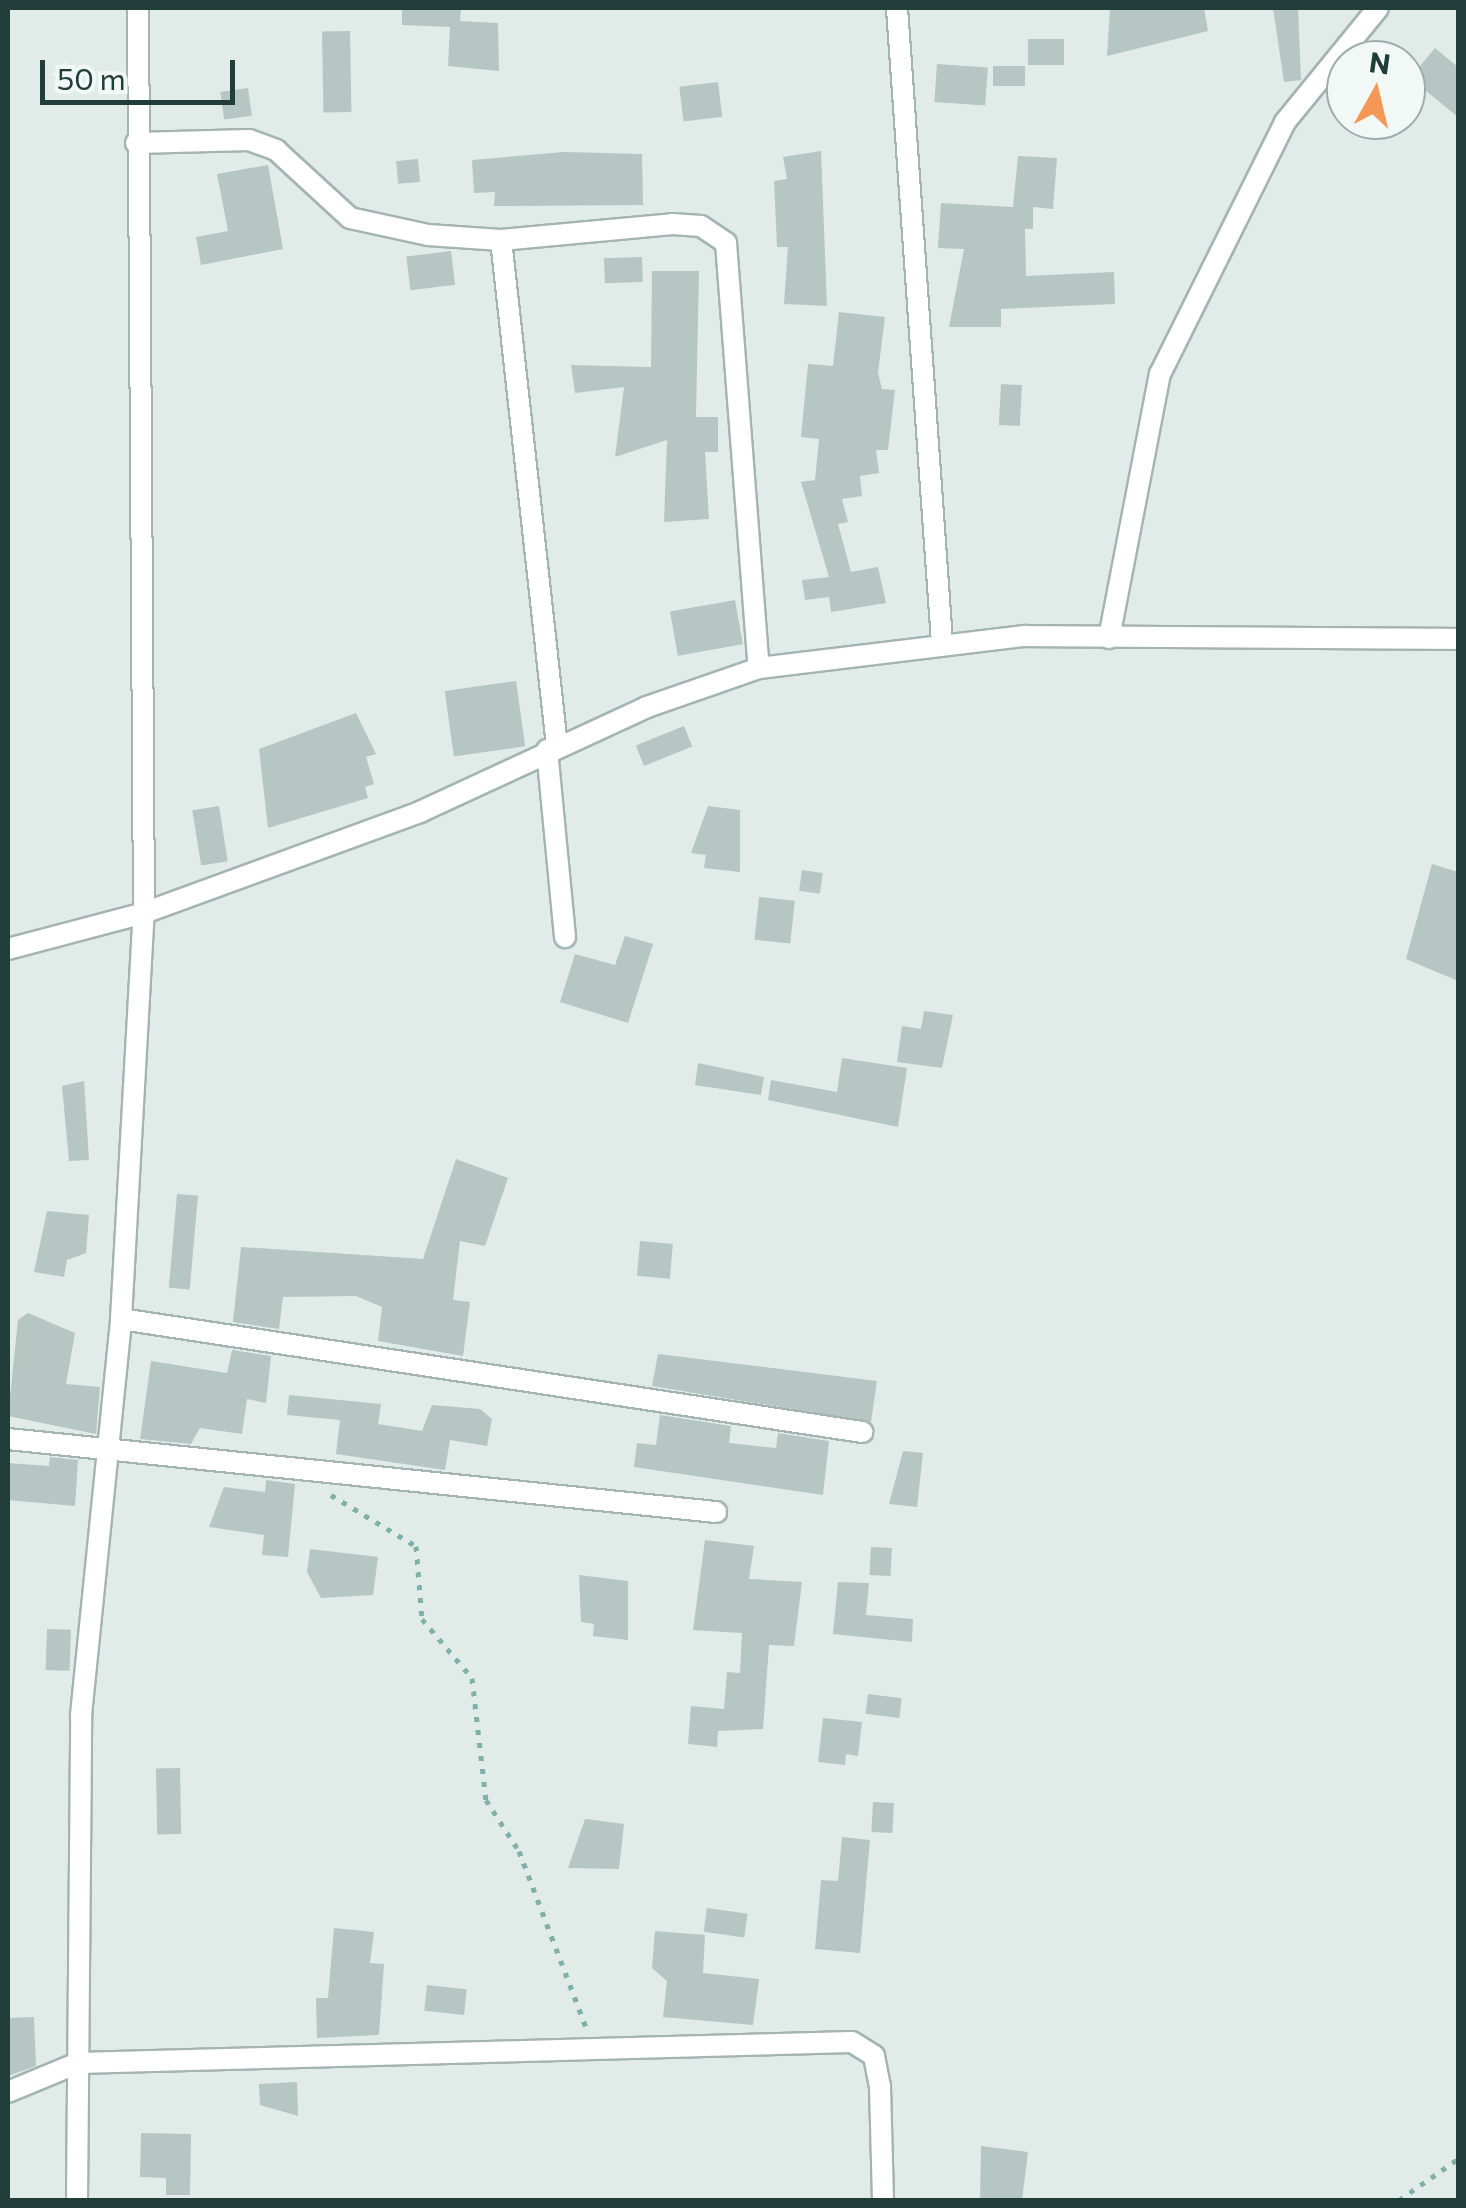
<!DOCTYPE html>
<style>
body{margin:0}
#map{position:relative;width:1466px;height:2208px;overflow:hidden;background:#e1ece9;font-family:Commissioner,sans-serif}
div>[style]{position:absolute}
.building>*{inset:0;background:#b6c6c2;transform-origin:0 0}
.path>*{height:5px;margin-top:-2.5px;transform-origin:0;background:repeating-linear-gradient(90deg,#80b0a9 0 5px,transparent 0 13px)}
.roads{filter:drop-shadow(2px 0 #a4b4b1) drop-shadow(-2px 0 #a4b4b1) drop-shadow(0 2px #a4b4b1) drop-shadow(0 -2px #a4b4b1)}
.street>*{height:20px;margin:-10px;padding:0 10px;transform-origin:10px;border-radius:10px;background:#fff}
span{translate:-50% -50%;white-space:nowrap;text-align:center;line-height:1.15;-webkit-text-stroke:10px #f1f8f6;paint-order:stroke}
.frame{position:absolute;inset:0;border:10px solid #213d3a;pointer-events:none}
.north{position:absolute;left:1326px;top:40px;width:100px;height:100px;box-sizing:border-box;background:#f1f8f6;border:2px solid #9eadab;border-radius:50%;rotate:8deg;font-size:28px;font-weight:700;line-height:40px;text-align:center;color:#213d3a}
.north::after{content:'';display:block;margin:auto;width:35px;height:45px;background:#f59756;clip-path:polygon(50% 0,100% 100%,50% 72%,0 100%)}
.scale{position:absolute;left:40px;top:60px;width:195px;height:45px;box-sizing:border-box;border:5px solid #213d3a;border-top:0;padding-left:12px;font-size:30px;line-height:35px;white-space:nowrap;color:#213d3a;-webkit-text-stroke:8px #f1f8f6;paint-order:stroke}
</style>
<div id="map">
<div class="building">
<div style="clip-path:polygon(402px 8px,461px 8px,460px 21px,498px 23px,499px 71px,448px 66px,450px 27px,402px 25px)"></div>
<div style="clip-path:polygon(1110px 8px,1204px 8px,1208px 31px,1107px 56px)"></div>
<div style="clip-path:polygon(1273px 8px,1298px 8px,1301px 80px,1284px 82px)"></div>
<div style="left:350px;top:31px;width:81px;height:28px;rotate:89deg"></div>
<div style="left:1064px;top:39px;width:26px;height:36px;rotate:90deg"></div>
<div style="clip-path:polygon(1435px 48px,1458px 67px,1458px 117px,1410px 78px)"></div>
<div style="left:937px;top:64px;width:51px;height:38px;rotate:4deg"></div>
<div style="left:993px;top:66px;width:32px;height:20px"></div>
<div style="left:718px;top:82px;width:35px;height:39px;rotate:83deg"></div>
<div style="left:248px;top:88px;width:28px;height:28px;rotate:82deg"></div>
<div style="clip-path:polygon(821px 151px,827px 306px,784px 304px,788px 247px,777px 247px,774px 181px,787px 179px,783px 157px)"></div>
<div style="clip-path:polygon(564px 152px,642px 154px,643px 205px,494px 206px,495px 192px,474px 193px,472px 160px)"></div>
<div style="clip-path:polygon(1018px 156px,1057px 158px,1053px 209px,1033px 207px,1033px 229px,1025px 229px,1026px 276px,1114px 272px,1115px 304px,1001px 309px,1001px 327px,949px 327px,964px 249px,938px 248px,941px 203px,1013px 207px)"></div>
<div style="left:418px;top:159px;width:23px;height:22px;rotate:85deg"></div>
<div style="clip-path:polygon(268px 165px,283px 249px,201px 265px,196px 237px,228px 231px,217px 174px)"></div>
<div style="left:451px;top:251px;width:34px;height:45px;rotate:83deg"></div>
<div style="left:642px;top:257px;width:25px;height:38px;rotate:88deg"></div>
<div style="clip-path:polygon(652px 271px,699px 271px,696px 417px,718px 417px,718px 452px,705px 452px,709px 519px,664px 522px,667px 440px,615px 457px,624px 387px,575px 393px,571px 365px,651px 367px)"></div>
<div style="clip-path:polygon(839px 312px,885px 317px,878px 373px,882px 389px,895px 390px,888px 450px,876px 450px,879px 473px,860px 476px,862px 496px,842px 499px,848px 522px,838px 524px,851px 572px,878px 567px,886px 603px,831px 612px,829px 597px,805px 600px,802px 580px,829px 577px,801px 482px,815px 480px,819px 439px,801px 437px,808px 364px,833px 366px)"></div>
<div style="left:1001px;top:384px;width:21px;height:41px;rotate:3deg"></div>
<div style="left:735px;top:600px;width:45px;height:66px;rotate:80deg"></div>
<div style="left:516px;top:681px;width:66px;height:72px;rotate:82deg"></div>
<div style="clip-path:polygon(356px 713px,376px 754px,366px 757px,374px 784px,365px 787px,368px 798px,268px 828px,259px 749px)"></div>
<div style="left:684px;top:726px;width:22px;height:52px;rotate:68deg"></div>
<div style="left:219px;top:806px;width:56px;height:27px;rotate:81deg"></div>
<div style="clip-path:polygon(708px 806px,740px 810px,740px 872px,704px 868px,706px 855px,691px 853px)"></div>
<div style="clip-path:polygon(1432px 864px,1458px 872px,1458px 981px,1406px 959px)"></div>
<div style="left:802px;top:870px;width:21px;height:21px;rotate:8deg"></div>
<div style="left:759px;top:897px;width:36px;height:43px;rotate:6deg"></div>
<div style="clip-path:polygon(625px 936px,653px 944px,628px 1023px,560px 1002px,575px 954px,615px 965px)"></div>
<div style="clip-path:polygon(924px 1011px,953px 1015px,942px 1068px,897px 1062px,902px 1026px,921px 1029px)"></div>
<div style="clip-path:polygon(842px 1058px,907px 1068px,898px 1127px,768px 1100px,771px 1080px,837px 1092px)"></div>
<div style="clip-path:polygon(698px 1063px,764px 1077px,761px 1095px,695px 1085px)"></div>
<div style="clip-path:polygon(84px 1081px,89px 1160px,69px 1161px,62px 1086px)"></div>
<div style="clip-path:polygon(456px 1159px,508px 1178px,485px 1246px,460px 1241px,453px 1300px,470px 1302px,463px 1356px,378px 1341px,382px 1307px,356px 1296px,283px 1297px,279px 1329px,233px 1322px,241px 1247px,423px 1259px)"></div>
<div style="left:177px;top:1194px;width:21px;height:94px;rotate:5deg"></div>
<div style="clip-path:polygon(47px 1211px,89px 1215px,86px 1253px,67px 1260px,64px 1277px,34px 1272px)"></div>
<div style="left:640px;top:1241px;width:33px;height:35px;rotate:5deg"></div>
<div style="clip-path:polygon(28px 1313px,75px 1333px,66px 1384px,100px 1387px,96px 1434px,8px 1416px,18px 1320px)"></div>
<div style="clip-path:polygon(232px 1350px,271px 1356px,266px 1403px,247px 1399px,242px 1434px,200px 1428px,191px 1444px,140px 1439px,151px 1361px,227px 1373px)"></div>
<div style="clip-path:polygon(658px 1354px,877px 1381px,871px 1422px,652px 1386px)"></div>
<div style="clip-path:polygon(289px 1395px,381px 1404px,378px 1424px,422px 1431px,432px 1405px,480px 1409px,492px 1419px,487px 1446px,450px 1440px,445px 1470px,336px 1454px,340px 1420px,287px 1415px)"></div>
<div style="clip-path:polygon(660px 1415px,731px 1426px,729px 1443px,776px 1448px,778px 1433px,829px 1441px,823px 1495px,634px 1467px,637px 1443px,656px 1445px)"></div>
<div style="clip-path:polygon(903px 1451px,923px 1453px,917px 1507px,889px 1504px)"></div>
<div style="clip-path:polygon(50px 1457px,78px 1460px,75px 1506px,8px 1500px,8px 1463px,49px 1466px)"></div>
<div style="clip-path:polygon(266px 1480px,295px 1484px,288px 1557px,262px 1555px,264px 1535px,209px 1527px,224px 1487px,265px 1492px)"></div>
<div style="clip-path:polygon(705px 1540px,754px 1546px,749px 1579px,802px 1582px,794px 1646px,769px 1645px,763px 1729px,718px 1731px,717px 1747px,688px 1744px,691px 1706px,724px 1709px,727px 1672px,740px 1673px,742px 1633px,693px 1630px)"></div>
<div style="left:871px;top:1547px;width:21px;height:28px;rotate:3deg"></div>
<div style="clip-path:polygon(310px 1549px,378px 1557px,373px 1595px,321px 1598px,307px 1572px)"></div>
<div style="clip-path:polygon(579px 1575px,628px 1581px,628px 1640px,593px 1636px,594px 1624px,581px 1622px)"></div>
<div style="clip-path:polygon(838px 1582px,869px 1583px,866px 1615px,913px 1619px,912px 1642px,833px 1634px)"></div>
<div style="left:47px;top:1629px;width:24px;height:41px;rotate:2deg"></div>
<div style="left:868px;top:1694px;width:34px;height:20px;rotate:7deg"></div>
<div style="clip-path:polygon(823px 1718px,862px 1722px,858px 1756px,846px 1754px,845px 1765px,818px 1762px)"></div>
<div style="left:180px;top:1768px;width:66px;height:24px;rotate:89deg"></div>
<div style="left:873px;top:1802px;width:21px;height:30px;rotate:3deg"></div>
<div style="clip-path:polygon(585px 1819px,624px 1824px,619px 1869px,568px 1868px)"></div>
<div style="clip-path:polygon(842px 1837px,870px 1840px,860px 1953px,815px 1949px,821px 1880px,838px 1881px)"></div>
<div style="left:707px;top:1908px;width:41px;height:24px;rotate:8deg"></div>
<div style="clip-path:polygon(334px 1928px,374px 1932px,370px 1963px,384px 1964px,379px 2035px,317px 2038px,316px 1998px,328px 1998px)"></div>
<div style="clip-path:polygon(655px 1931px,705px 1935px,703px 1973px,759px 1979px,753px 2025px,663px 2017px,667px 1981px,652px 1968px)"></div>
<div style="left:427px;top:1985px;width:40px;height:26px;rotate:6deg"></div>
<div style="clip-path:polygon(34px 2017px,36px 2066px,8px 2076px,8px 2018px)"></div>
<div style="clip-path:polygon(297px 2082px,298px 2116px,260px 2105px,259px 2084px)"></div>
<div style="clip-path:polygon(141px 2133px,191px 2134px,190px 2195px,166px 2195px,166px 2178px,140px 2177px)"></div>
<div style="clip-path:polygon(981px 2146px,1028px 2152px,1022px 2200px,980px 2200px)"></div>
</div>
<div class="path">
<div style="left:331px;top:1495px;width:99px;rotate:31deg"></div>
<div style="left:416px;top:1546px;width:73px;rotate:85.3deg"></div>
<div style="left:422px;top:1619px;width:77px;rotate:49.7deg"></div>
<div style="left:472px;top:1678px;width:123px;rotate:83.5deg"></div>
<div style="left:486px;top:1800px;width:61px;rotate:57.1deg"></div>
<div style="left:519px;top:1851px;width:188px;rotate:69.2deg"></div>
<div style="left:1399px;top:2200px;width:72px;rotate:-34.8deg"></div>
</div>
<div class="roads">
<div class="street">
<div style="left:897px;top:8px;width:636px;rotate:85.94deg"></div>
<div style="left:136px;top:143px;width:113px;rotate:-1.5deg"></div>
<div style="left:249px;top:140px;width:29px;rotate:20deg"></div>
<div style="left:276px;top:150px;width:100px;rotate:42.6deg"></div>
<div style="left:350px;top:218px;width:80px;rotate:12.3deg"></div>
<div style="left:428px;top:235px;width:73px;rotate:3.9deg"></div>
<div style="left:501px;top:240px;width:172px;rotate:-5.3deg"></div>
<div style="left:672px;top:224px;width:29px;rotate:4deg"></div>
<div style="left:701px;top:226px;width:30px;rotate:34deg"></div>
<div style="left:726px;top:243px;width:426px;rotate:85.6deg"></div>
<div style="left:501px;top:240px;width:509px;rotate:83.68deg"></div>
<div style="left:1109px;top:638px;width:269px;rotate:-79.1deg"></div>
<div style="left:1160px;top:374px;width:281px;rotate:-63.6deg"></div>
<div style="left:1285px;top:122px;width:147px;rotate:-50.8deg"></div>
<div style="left:547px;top:750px;width:188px;rotate:84.5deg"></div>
<div style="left:8px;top:949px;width:141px;rotate:-14.8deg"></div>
<div style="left:144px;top:913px;width:294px;rotate:-20.1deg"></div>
<div style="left:420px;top:812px;width:250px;rotate:-24.8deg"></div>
<div style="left:647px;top:707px;width:119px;rotate:-19.2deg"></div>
<div style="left:759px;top:668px;width:268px;rotate:-6.9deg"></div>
<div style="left:1025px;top:636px;width:433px;rotate:0.4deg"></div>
<div style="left:121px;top:1319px;width:750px;rotate:8.67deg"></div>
<div style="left:8px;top:1439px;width:712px;rotate:5.89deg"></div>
<div style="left:8px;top:2092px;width:76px;rotate:-22.5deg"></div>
<div style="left:78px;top:2063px;width:774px;rotate:-1.55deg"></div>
<div style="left:852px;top:2042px;width:26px;rotate:32deg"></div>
<div style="left:874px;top:2056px;width:31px;rotate:79deg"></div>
<div style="left:880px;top:2086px;width:114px;rotate:88.5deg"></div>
<div style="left:77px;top:2200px;width:485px;rotate:-89.5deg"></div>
<div style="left:81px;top:1715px;width:398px;rotate:-84.2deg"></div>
<div style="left:121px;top:1319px;width:407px;rotate:-86.8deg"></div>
<div style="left:144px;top:913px;width:905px;rotate:-90.38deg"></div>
</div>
</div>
<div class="frame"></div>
<div class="north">N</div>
<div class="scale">50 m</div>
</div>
